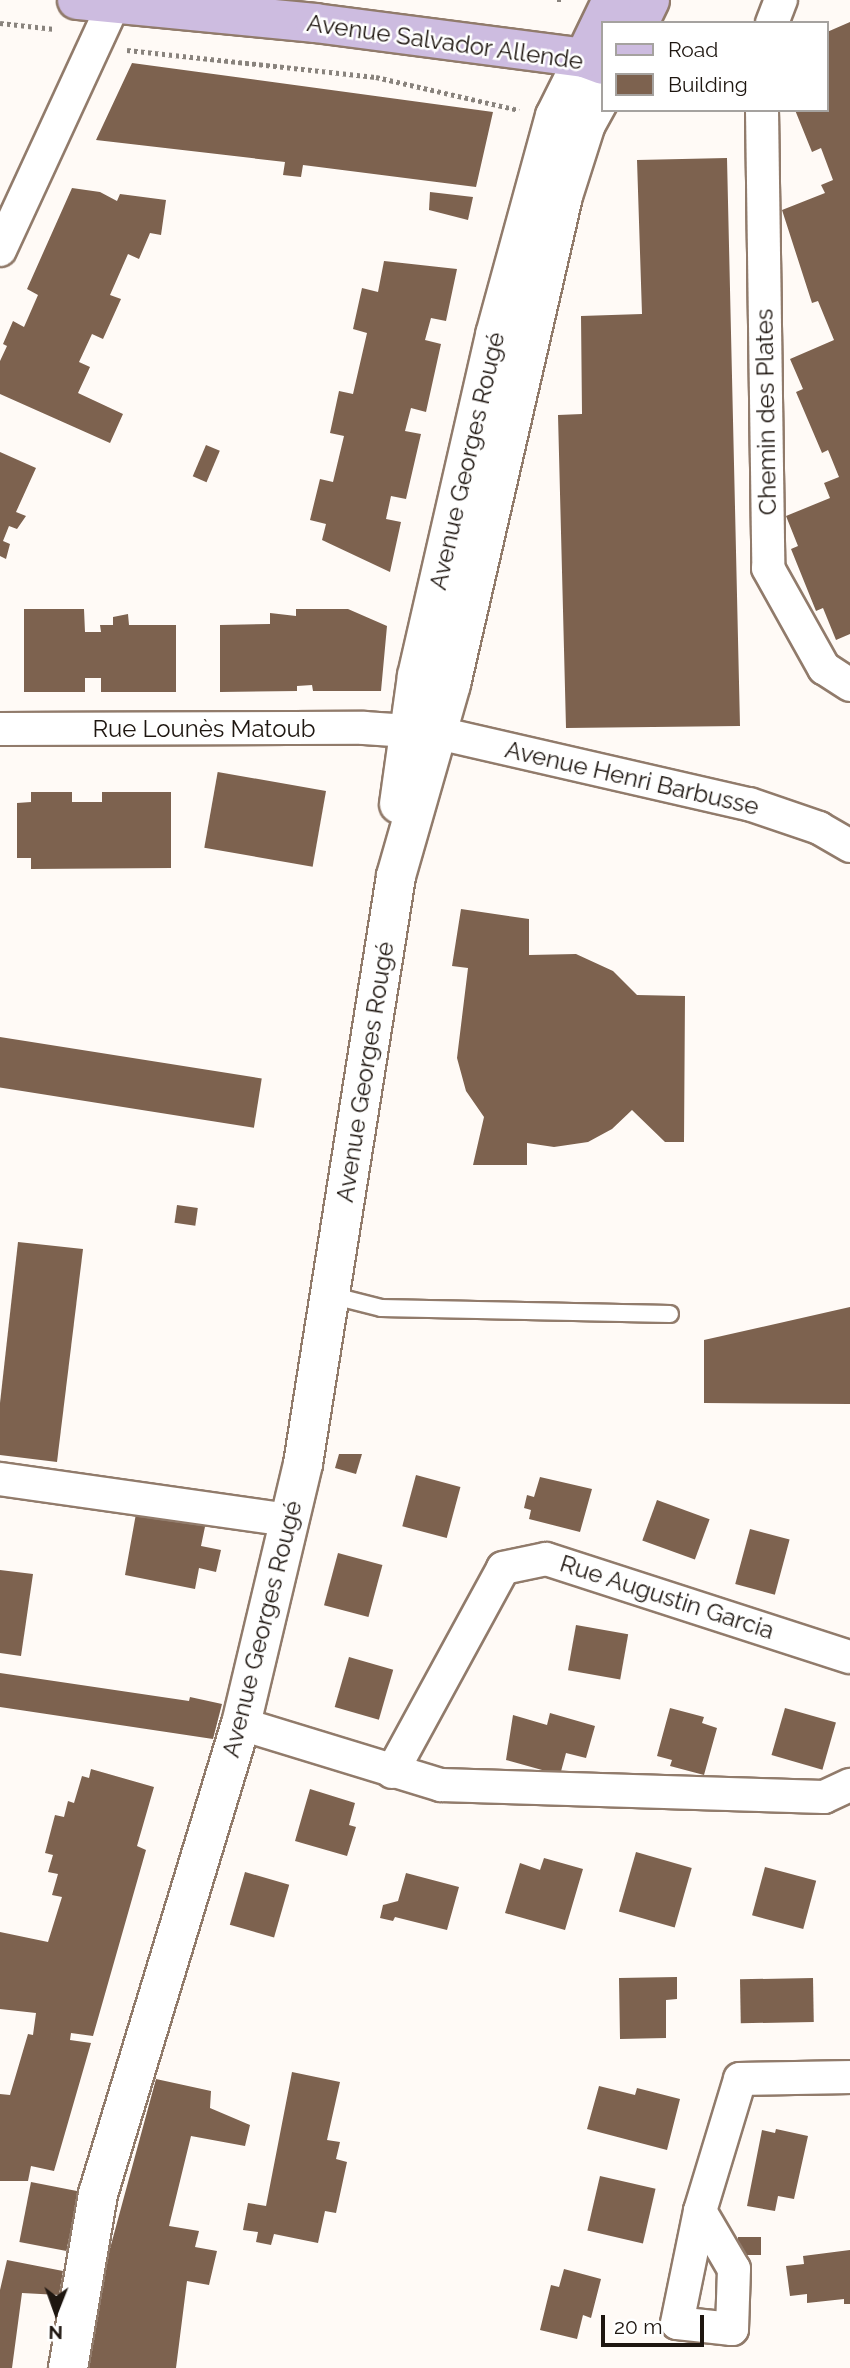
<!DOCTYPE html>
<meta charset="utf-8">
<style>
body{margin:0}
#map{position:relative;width:850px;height:2368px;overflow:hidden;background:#fffaf6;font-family:Raleway,sans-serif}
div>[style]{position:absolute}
.building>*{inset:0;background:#7d624f;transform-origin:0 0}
.path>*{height:4.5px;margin-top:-2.25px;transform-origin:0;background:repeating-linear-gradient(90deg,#89837d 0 3.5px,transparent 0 7px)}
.roads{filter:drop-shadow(2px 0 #917b6b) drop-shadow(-2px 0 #917b6b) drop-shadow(0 2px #917b6b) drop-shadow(0 -2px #917b6b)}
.service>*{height:16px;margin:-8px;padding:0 8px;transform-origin:8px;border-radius:8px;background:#fff}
.minor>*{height:32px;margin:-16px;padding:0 16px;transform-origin:16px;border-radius:16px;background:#fff}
.tertiary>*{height:38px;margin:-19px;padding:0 19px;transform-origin:19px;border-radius:19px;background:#fff}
.primary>*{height:38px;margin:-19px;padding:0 19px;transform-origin:19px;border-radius:19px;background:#cdbce0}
span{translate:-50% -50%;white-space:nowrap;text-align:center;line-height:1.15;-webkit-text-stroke:5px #fff;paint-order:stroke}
.street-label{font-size:24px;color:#1e1610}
.legend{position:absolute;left:601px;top:21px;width:228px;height:91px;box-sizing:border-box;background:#fff;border:2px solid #a5a29f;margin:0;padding:9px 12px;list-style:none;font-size:21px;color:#1e1610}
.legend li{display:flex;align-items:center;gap:14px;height:35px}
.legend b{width:35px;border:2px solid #a5a29f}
.north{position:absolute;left:21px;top:2277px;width:70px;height:70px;-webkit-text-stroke:5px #fff;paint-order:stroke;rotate:181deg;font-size:19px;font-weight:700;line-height:28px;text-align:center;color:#1e1610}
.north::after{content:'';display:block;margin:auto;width:24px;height:32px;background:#1e1610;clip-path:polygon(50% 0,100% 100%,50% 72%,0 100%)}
.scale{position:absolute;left:601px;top:2315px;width:103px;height:32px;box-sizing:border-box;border:4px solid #1e1610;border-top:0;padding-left:9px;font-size:21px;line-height:24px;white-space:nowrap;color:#1e1610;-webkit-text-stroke:5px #fff;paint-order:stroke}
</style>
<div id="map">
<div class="building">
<div style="clip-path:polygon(850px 22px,850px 634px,836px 640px,823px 608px,816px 611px,791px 549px,798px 546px,786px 516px,830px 498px,824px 483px,839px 477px,828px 450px,822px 453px,796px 392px,803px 389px,790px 359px,834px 340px,818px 301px,812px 303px,782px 210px,825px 193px,821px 185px,833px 180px,821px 148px,812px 152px,795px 110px,827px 110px,827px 32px)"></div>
<div style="clip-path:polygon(132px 63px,493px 112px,476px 187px,303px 165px,301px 177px,283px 175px,285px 162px,96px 140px)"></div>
<div style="clip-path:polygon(727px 158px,740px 726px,566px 728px,558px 415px,582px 414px,581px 316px,642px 314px,637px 160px)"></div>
<div style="clip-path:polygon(72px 188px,100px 192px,117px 201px,120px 194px,166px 200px,161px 235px,150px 233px,139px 259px,128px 254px,110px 295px,121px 299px,103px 339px,92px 334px,79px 362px,90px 367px,78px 393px,123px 414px,110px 443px,0 394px,0 361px,7px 346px,3px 344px,13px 321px,24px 327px,38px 295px,27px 289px)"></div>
<div style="clip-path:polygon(430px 192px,473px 197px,468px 220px,429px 210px)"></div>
<div style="clip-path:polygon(384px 261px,457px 269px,446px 321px,431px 318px,425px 340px,441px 344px,426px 412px,411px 408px,405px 431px,421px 434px,406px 499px,391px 496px,386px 519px,401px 522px,390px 572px,322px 540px,326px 524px,310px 520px,320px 479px,333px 482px,344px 436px,330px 433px,339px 391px,353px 394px,367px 333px,353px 329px,362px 288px,378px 292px)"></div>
<div style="left:206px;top:445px;width:15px;height:34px;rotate:23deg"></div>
<div style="clip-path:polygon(0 452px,36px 468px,16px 512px,26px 516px,17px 529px,9px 526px,3px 541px,10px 544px,6px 559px,0 556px)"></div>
<div style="clip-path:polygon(24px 609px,84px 609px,85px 632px,101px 632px,100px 625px,113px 625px,113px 617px,128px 614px,129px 625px,176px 625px,176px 692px,101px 692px,101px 678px,85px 678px,85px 692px,24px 692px)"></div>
<div style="clip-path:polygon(296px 609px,348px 609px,387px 626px,381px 691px,313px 691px,312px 685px,297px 686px,297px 691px,220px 692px,220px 625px,270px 624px,270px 613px,296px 616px)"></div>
<div style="left:326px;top:791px;width:77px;height:110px;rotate:100deg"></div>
<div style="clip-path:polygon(31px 792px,72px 792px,72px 802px,102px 802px,102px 792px,171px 792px,171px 868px,31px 869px,31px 858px,17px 858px,17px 803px,31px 802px)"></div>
<div style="clip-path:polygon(461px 909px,529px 919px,529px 955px,576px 954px,613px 971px,637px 995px,685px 996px,684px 1142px,665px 1142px,632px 1110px,612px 1129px,588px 1142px,554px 1147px,527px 1143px,527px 1165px,473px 1165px,484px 1117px,466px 1091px,457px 1058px,468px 968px,452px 966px)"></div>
<div style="left:0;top:1037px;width:265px;height:50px;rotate:9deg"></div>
<div style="left:177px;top:1205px;width:21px;height:18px;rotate:8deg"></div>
<div style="clip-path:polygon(18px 1242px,83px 1249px,57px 1462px,0 1455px,0 1403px)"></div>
<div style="clip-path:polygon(850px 1307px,850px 1404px,704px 1403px,704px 1340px)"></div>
<div style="clip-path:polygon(339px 1454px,362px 1454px,356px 1474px,335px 1468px)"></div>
<div style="left:416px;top:1475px;width:46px;height:53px;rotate:15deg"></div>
<div style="clip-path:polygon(540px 1477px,592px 1489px,580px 1532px,529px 1519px,531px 1510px,524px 1508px,527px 1495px,534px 1497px)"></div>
<div style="left:657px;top:1500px;width:56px;height:43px;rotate:20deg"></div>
<div style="clip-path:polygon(137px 1508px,206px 1522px,201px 1546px,221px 1550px,216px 1572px,199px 1568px,195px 1589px,125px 1575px)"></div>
<div style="left:750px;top:1529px;width:41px;height:57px;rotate:15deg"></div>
<div style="left:338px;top:1553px;width:46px;height:54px;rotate:15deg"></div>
<div style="clip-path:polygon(0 1570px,33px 1574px,21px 1656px,0 1653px)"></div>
<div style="left:576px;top:1625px;width:53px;height:46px;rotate:10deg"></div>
<div style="left:349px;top:1657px;width:46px;height:52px;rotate:16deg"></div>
<div style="clip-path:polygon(0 1673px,189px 1701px,190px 1697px,222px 1704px,213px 1739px,0 1707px)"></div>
<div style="clip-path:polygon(670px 1708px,704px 1717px,702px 1723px,717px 1728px,704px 1775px,670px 1766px,672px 1760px,657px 1756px)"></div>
<div style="left:785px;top:1708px;width:53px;height:49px;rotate:16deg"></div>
<div style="clip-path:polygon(550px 1713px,595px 1726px,586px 1758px,566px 1753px,560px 1775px,506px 1760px,513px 1715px,547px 1725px)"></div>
<div style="clip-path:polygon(91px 1769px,154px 1787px,137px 1846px,146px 1850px,93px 2036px,71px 2033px,70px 2040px,91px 2043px,54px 2171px,31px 2166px,28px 2181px,0 2181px,0 2094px,10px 2095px,28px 2034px,33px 2035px,36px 2013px,0 2009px,0 1932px,48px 1942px,62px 1897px,52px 1895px,58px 1874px,48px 1872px,53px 1855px,45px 1853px,55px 1815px,64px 1817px,68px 1801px,74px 1803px,82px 1776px,89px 1778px)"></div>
<div style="clip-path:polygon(310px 1789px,355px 1803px,349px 1825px,356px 1827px,347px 1856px,295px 1841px)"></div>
<div style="left:636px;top:1852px;width:58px;height:62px;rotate:16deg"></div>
<div style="clip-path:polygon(544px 1858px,583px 1869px,565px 1930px,505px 1913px,520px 1863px,540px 1870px)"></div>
<div style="left:765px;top:1867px;width:53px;height:50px;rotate:15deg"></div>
<div style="left:245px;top:1872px;width:46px;height:55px;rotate:16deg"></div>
<div style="clip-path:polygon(406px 1873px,459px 1887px,447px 1930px,395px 1917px,393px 1921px,380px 1918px,383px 1905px,398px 1901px)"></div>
<div style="clip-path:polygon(677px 1977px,677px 1999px,666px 2000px,666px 2038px,620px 2039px,619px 1978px)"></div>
<div style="left:813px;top:1978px;width:44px;height:73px;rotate:89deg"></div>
<div style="clip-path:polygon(292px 2072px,340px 2082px,327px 2140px,340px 2142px,336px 2159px,347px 2162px,336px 2213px,325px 2211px,318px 2243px,274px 2234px,271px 2245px,256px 2242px,258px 2232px,243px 2230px,248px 2203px,266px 2206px)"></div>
<div style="clip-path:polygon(156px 2079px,211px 2091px,210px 2108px,250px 2125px,245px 2146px,191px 2136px,169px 2226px,199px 2231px,195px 2247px,217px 2251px,209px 2285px,187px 2281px,176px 2368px,86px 2368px,105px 2267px)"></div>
<div style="clip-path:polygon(599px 2086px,635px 2095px,637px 2088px,680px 2099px,667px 2150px,587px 2129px)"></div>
<div style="clip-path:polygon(776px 2129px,808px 2136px,794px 2199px,778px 2196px,775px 2211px,747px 2206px,762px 2130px,775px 2133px)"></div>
<div style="left:600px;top:2176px;width:57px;height:56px;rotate:13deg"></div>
<div style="left:31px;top:2182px;width:48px;height:61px;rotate:11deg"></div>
<div style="left:761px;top:2237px;width:18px;height:23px;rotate:90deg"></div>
<div style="clip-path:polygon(850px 2250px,850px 2304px,844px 2304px,844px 2299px,807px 2303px,807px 2294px,790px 2296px,786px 2266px,804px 2264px,803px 2256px)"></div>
<div style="clip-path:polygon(7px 2260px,63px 2271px,59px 2295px,22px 2293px,12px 2368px,0 2368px,0 2290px)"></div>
<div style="clip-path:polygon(564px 2269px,601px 2279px,591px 2318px,583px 2315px,577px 2339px,540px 2330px,551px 2285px,559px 2287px)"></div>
</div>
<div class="path">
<div style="left:557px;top:0;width:4px"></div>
<div style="left:0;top:23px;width:55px;rotate:6.2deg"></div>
<div style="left:127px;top:50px;width:250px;rotate:6.2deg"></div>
<div style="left:376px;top:77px;width:147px;rotate:13deg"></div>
</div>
<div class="roads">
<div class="service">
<div style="left:330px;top:1295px;width:53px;rotate:14.3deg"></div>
<div style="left:381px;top:1308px;width:289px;rotate:1.2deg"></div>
</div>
<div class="minor">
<div style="left:772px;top:23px;width:25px;rotate:-69deg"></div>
<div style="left:762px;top:110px;width:458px;rotate:89.2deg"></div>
<div style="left:768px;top:568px;width:115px;rotate:60.8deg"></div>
<div style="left:824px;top:668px;width:31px;rotate:33deg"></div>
<div style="left:0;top:250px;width:272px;rotate:-65.2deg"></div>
<div style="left:0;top:729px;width:364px;rotate:-0.2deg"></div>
<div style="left:364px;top:728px;width:74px;rotate:3.9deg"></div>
<div style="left:438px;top:733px;width:319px;rotate:12.9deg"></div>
<div style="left:749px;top:804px;width:74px;rotate:18.9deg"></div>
<div style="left:819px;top:828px;width:36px;rotate:30deg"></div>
<div style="left:0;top:1479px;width:292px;rotate:8.1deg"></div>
<div style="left:241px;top:1724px;width:209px;rotate:17deg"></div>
<div style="left:441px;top:1785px;width:383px;rotate:1.8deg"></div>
<div style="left:824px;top:1797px;width:29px;rotate:-25deg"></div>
<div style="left:392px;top:1772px;width:232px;rotate:-61.4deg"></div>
<div style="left:503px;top:1568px;width:44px;rotate:-11.8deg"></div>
<div style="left:546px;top:1559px;width:319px;rotate:17.9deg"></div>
<div style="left:700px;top:2211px;width:67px;rotate:59.6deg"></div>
<div style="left:734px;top:2269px;width:60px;rotate:91.9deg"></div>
<div style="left:732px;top:2329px;width:55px;rotate:-173.8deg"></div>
<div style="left:677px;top:2323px;width:114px;rotate:-78.4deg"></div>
<div style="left:700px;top:2211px;width:138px;rotate:-73.1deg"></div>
<div style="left:740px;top:2079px;width:110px;rotate:-1deg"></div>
</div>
<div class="tertiary">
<div style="left:399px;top:804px;width:129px;rotate:-82deg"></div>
<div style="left:417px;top:676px;width:350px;rotate:-77.1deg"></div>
<div style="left:495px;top:335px;width:227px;rotate:-74.7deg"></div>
<div style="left:555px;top:116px;width:65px;rotate:-63.4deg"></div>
<div style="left:68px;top:2368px;width:177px;rotate:-80.2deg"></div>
<div style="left:98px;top:2194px;width:491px;rotate:-73.1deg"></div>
<div style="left:241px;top:1724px;width:267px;rotate:-76.6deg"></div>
<div style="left:303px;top:1464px;width:595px;rotate:-81.01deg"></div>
<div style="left:396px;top:876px;width:200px;rotate:-74deg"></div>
<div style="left:451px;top:684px;width:501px;rotate:-77.07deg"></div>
<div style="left:563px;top:196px;width:76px;rotate:-72.3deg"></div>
<div style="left:586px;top:124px;width:35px;rotate:-61deg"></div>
</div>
<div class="primary">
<div style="left:77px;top:0;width:239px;rotate:5.5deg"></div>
<div style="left:315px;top:23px;width:271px;rotate:7.4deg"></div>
<div style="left:584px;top:58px;width:20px;rotate:20deg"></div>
<div style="left:639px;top:23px;width:25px;rotate:-64deg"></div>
<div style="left:584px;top:58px;width:64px;rotate:-64.2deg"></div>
</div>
</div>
<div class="street-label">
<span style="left:445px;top:42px;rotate:8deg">Avenue Salvador Allende</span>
<span style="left:766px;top:412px;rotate:-91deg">Chemin des Plates</span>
<span style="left:467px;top:461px;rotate:-77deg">Avenue Georges Rougé</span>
<span style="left:204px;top:729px">Rue Lounès Matoub</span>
<span style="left:632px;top:778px;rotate:13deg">Avenue Henri Barbusse</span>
<span style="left:365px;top:1072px;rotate:-81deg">Avenue Georges Rougé</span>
<span style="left:667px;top:1597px;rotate:18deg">Rue Augustin Garcia</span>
<span style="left:262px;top:1629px;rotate:-76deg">Avenue Georges Rougé</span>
</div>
<ul class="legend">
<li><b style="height:9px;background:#cdbce0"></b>Road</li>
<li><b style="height:19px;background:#7d624f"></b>Building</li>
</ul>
<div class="north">N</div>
<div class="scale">20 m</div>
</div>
